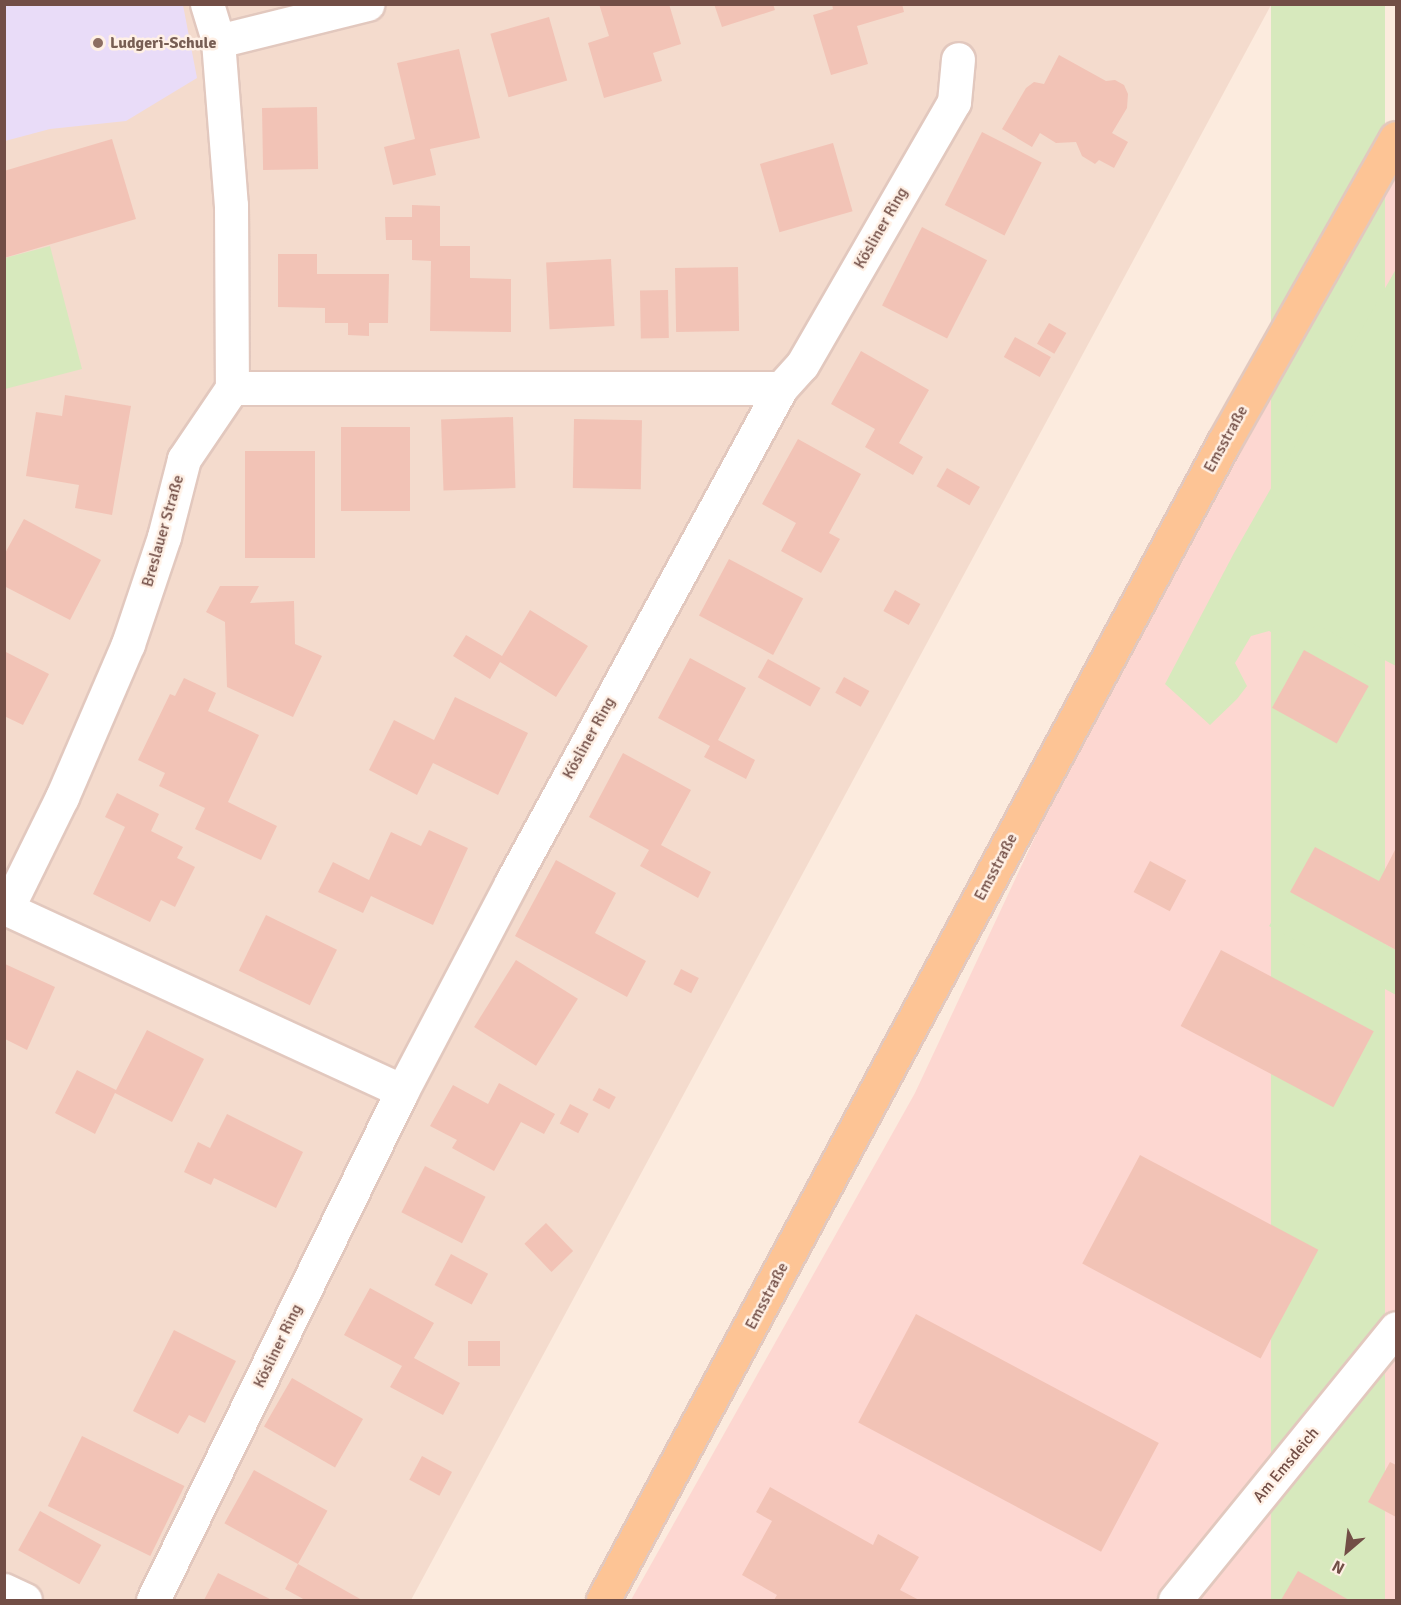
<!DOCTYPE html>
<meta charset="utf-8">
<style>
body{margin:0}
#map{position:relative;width:1401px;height:1605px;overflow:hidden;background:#fcebde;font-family:Signika,sans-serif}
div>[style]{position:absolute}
.residential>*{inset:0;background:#f4dbcd}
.commercial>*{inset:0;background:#fdd7d1}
.education>*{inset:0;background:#e9dcf8}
.green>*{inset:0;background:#d7e9bd;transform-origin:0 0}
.building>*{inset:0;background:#f2c3b6;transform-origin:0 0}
.roads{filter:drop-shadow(2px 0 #e2c8be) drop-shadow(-2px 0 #e2c8be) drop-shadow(0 2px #e2c8be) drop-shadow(0 -2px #e2c8be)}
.street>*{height:33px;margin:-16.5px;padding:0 16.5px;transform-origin:16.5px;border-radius:16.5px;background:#fff}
.primary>*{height:33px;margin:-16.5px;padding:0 16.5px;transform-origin:16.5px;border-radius:16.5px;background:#fdc495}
.dots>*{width:16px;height:16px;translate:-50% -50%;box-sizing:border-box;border:3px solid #fff0e5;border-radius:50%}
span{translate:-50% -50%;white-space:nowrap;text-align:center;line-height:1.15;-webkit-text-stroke:5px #fff0e5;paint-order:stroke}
.education-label{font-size:16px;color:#785e54;font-weight:700}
.left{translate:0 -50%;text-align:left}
.street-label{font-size:16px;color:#724e46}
.frame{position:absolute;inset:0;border:6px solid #724e46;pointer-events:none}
.north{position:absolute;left:1317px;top:1521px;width:60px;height:60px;-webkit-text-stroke:4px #fff0e5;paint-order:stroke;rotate:208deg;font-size:16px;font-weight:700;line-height:24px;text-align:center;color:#724e46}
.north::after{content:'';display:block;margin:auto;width:21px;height:27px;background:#724e46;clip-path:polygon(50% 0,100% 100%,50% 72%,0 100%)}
</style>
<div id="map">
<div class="residential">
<div style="clip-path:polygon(5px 5px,1271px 5px,411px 1600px,5px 1600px)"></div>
</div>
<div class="commercial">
<div style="clip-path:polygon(1396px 142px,1396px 1600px,631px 1600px,915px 1093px,1132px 630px)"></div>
</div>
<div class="education">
<div style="clip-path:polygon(5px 4px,183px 5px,197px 78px,126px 121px,50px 129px,5px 141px)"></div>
</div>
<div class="green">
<div style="left:1271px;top:5px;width:114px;height:1812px"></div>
<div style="clip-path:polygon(50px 246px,82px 369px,5px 389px,5px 258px)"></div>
<div style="clip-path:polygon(1396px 269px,1396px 666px,1317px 625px,1295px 643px,1269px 631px,1251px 636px,1235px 663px,1247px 686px,1237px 699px,1210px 725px,1165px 684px,1234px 553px)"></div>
<div style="clip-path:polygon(1290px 892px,1396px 950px,1396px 995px,1269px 926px)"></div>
</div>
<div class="building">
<div style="clip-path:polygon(599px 4px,669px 4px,681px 44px,653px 53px,662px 81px,604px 98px,588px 43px,609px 36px)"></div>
<div style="clip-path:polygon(714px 4px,773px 4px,775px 10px,722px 27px)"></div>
<div style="clip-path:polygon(832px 4px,902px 4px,904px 12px,857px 26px,868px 64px,831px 75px,813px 15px,833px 9px)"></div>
<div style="left:549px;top:17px;width:66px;height:61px;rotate:74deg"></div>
<div style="clip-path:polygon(459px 49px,480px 138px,430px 149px,436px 175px,393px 185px,384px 147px,415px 139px,397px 63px)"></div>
<div style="clip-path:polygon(1059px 55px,1106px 81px,1115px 80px,1124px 85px,1128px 94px,1127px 108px,1112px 133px,1128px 142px,1114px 168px,1099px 160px,1095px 164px,1082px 156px,1076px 142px,1056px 143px,1040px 133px,1032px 147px,1002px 129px,1026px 88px,1034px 82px,1044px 84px)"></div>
<div style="left:317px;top:107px;width:62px;height:55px;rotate:89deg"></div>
<div style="left:982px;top:132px;width:67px;height:82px;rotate:27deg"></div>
<div style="clip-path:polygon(112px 139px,136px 219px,4px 258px,4px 171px)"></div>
<div style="left:833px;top:143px;width:71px;height:76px;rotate:74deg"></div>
<div style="clip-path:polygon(412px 205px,440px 206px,440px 246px,470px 246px,470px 278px,511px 279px,511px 332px,430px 331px,431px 261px,412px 260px,412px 240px,386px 240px,385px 217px,412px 217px)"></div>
<div style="left:922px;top:227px;width:73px;height:88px;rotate:27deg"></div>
<div style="clip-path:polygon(278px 254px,317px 254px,317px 274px,389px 274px,388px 323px,369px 323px,369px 336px,348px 335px,348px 323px,325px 323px,325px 308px,278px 307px)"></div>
<div style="left:611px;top:259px;width:67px;height:65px;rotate:87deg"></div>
<div style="left:738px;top:267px;width:64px;height:63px;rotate:89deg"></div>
<div style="left:668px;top:290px;width:48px;height:28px;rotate:89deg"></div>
<div style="left:1049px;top:323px;width:20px;height:24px;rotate:30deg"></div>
<div style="left:1015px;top:337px;width:41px;height:23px;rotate:29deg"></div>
<div style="clip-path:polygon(861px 351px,929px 390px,899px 443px,923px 457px,913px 475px,865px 447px,875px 429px,831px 404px)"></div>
<div style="clip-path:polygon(65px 395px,131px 406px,112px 515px,75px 508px,79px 485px,26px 476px,36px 412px,62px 416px)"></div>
<div style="left:513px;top:417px;width:71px;height:72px;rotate:88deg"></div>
<div style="left:574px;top:419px;width:68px;height:69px;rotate:1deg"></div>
<div style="left:341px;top:427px;width:69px;height:84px"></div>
<div style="clip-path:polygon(798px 439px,861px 474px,829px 533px,840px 539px,821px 573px,781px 551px,796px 523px,762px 504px)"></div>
<div style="left:245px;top:451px;width:70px;height:107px"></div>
<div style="left:947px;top:468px;width:38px;height:21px;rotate:30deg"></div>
<div style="clip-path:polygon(24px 519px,101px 560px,70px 620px,4px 586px,4px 555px)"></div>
<div style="left:729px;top:559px;width:84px;height:64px;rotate:28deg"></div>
<div style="clip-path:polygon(220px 586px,259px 586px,250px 603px,294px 601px,295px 644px,322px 656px,293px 717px,227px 687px,225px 622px,206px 612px)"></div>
<div style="left:895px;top:590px;width:29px;height:24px;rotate:29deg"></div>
<div style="clip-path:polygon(530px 610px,588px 646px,556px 697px,500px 662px,490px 679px,453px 656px,466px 635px,502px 656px)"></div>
<div style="left:1304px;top:650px;width:74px;height:66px;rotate:29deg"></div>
<div style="clip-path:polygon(4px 651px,49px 674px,23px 725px,4px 716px)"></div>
<div style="clip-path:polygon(690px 658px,746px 688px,718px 740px,755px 760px,746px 779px,704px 757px,710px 746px,658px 718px)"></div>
<div style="left:768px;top:659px;width:60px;height:21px;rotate:29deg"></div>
<div style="left:844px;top:677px;width:29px;height:18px;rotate:29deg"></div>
<div style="clip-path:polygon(184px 678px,216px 693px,208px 711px,259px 735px,228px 802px,277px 826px,261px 860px,195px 829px,205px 808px,159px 786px,165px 773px,138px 760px,170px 694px,175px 696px)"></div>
<div style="clip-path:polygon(455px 697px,528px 733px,498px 795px,433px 763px,417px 795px,369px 770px,394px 720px,434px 740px)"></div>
<div style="clip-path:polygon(623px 753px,691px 790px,661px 845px,711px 872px,698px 898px,640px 866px,649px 850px,589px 817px)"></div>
<div style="clip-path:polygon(117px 793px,159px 814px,151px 831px,183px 847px,177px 858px,195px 867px,175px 907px,161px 900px,150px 922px,93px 894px,125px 827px,105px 817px)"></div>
<div style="clip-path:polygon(429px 830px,468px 848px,433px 925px,371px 896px,363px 913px,318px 892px,333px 862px,369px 880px,391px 832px,421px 846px)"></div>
<div style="clip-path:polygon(1315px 847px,1379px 881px,1396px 848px,1396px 950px,1290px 892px)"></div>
<div style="clip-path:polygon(556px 860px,616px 893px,595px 933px,646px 961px,627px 997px,515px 936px)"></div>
<div style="left:1150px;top:861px;width:41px;height:35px;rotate:28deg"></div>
<div style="left:266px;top:915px;width:79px;height:62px;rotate:26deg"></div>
<div style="left:1221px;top:950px;width:173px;height:86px;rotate:28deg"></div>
<div style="left:516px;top:960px;width:73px;height:79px;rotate:32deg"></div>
<div style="clip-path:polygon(5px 964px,55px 987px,27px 1050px,5px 1039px)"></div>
<div style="left:681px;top:969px;width:20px;height:17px;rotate:27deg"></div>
<div style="clip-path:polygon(147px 1030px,204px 1059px,172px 1122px,115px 1093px,95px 1134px,55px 1113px,77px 1070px,116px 1090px)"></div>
<div style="clip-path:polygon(499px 1083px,555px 1114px,544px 1134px,521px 1122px,494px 1171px,452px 1148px,457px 1140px,430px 1126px,453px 1085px,488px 1104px)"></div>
<div style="left:599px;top:1088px;width:19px;height:14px;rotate:28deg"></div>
<div style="left:570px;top:1104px;width:21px;height:22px;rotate:28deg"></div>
<div style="clip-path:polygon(227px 1114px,303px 1152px,276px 1208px,214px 1178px,211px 1185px,184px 1172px,198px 1142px,210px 1148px)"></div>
<div style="left:1140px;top:1155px;width:202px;height:123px;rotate:28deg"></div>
<div style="left:425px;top:1166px;width:68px;height:52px;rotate:27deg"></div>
<div style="left:546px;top:1223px;width:39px;height:30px;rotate:46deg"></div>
<div style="left:451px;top:1254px;width:42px;height:35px;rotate:28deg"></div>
<div style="clip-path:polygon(370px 1288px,434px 1323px,414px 1358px,460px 1383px,443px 1415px,390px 1387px,402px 1366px,344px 1335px)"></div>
<div style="left:916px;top:1314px;width:275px;height:123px;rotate:28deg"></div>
<div style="clip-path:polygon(174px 1330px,236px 1361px,205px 1423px,189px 1415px,178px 1434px,133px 1411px)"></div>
<div style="left:468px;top:1341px;width:32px;height:25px"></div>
<div style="left:292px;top:1378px;width:82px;height:56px;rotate:30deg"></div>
<div style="left:82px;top:1436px;width:114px;height:78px;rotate:26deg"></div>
<div style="left:422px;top:1456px;width:34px;height:27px;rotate:28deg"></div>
<div style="clip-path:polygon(1390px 1462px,1396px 1465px,1396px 1517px,1368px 1502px)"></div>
<div style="left:254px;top:1470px;width:84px;height:61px;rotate:29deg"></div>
<div style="clip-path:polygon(770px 1487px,873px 1545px,878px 1534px,919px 1557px,900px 1590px,919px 1600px,774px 1600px,777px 1595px,742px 1575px,772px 1521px,756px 1512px)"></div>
<div style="left:40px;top:1511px;width:70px;height:45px;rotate:29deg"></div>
<div style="clip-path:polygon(298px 1564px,362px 1600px,305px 1600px,285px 1589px)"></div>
<div style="clip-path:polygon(1298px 1571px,1349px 1600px,1281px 1600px)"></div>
<div style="clip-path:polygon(218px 1573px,272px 1600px,204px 1600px)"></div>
</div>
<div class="roads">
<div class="street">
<div style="left:207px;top:4px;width:39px;rotate:73deg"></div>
<div style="left:218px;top:41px;width:165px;rotate:85.5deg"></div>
<div style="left:231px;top:205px;width:183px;rotate:89.7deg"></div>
<div style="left:232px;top:388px;width:86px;rotate:124.1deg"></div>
<div style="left:184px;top:459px;width:81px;rotate:104.4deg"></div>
<div style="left:164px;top:537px;width:113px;rotate:108.6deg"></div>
<div style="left:128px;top:644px;width:167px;rotate:113.3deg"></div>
<div style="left:62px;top:797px;width:125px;rotate:116.2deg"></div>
<div style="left:7px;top:909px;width:435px;rotate:24.7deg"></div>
<div style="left:218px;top:41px;width:154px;rotate:-13.9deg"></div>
<div style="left:232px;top:388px;width:549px"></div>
<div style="left:4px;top:1590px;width:23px;rotate:25deg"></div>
<div style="left:153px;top:1600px;width:567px;rotate:-63.93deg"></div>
<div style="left:402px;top:1091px;width:235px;rotate:-62.3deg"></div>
<div style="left:511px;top:883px;width:564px;rotate:-61.39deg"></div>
<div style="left:781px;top:388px;width:31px;rotate:-48deg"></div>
<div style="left:802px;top:365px;width:304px;rotate:-60deg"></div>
<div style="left:954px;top:102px;width:43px;rotate:-84.7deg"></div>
<div style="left:1175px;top:1600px;width:350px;rotate:-50.9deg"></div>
</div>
<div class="primary">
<div style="left:603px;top:1600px;width:1314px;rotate:-61.8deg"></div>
<div style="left:1224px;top:442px;width:349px;rotate:-60.5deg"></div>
</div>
</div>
<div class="dots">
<div style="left:98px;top:43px;background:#8d6e63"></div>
</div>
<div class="education-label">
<span class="left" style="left:110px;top:43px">Ludgeri-Schule</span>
</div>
<div class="street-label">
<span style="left:881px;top:228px;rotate:-60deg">Kösliner Ring</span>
<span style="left:1226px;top:439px;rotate:-61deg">Emsstraße</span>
<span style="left:163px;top:531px;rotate:-74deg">Breslauer Straße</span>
<span style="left:589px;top:738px;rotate:-61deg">Kösliner Ring</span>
<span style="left:996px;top:867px;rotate:-62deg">Emsstraße</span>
<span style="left:767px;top:1296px;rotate:-62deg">Emsstraße</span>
<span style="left:278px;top:1346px;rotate:-64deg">Kösliner Ring</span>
<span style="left:1286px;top:1465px;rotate:-50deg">Am Emsdeich</span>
</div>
<div class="frame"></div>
<div class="north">N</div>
</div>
